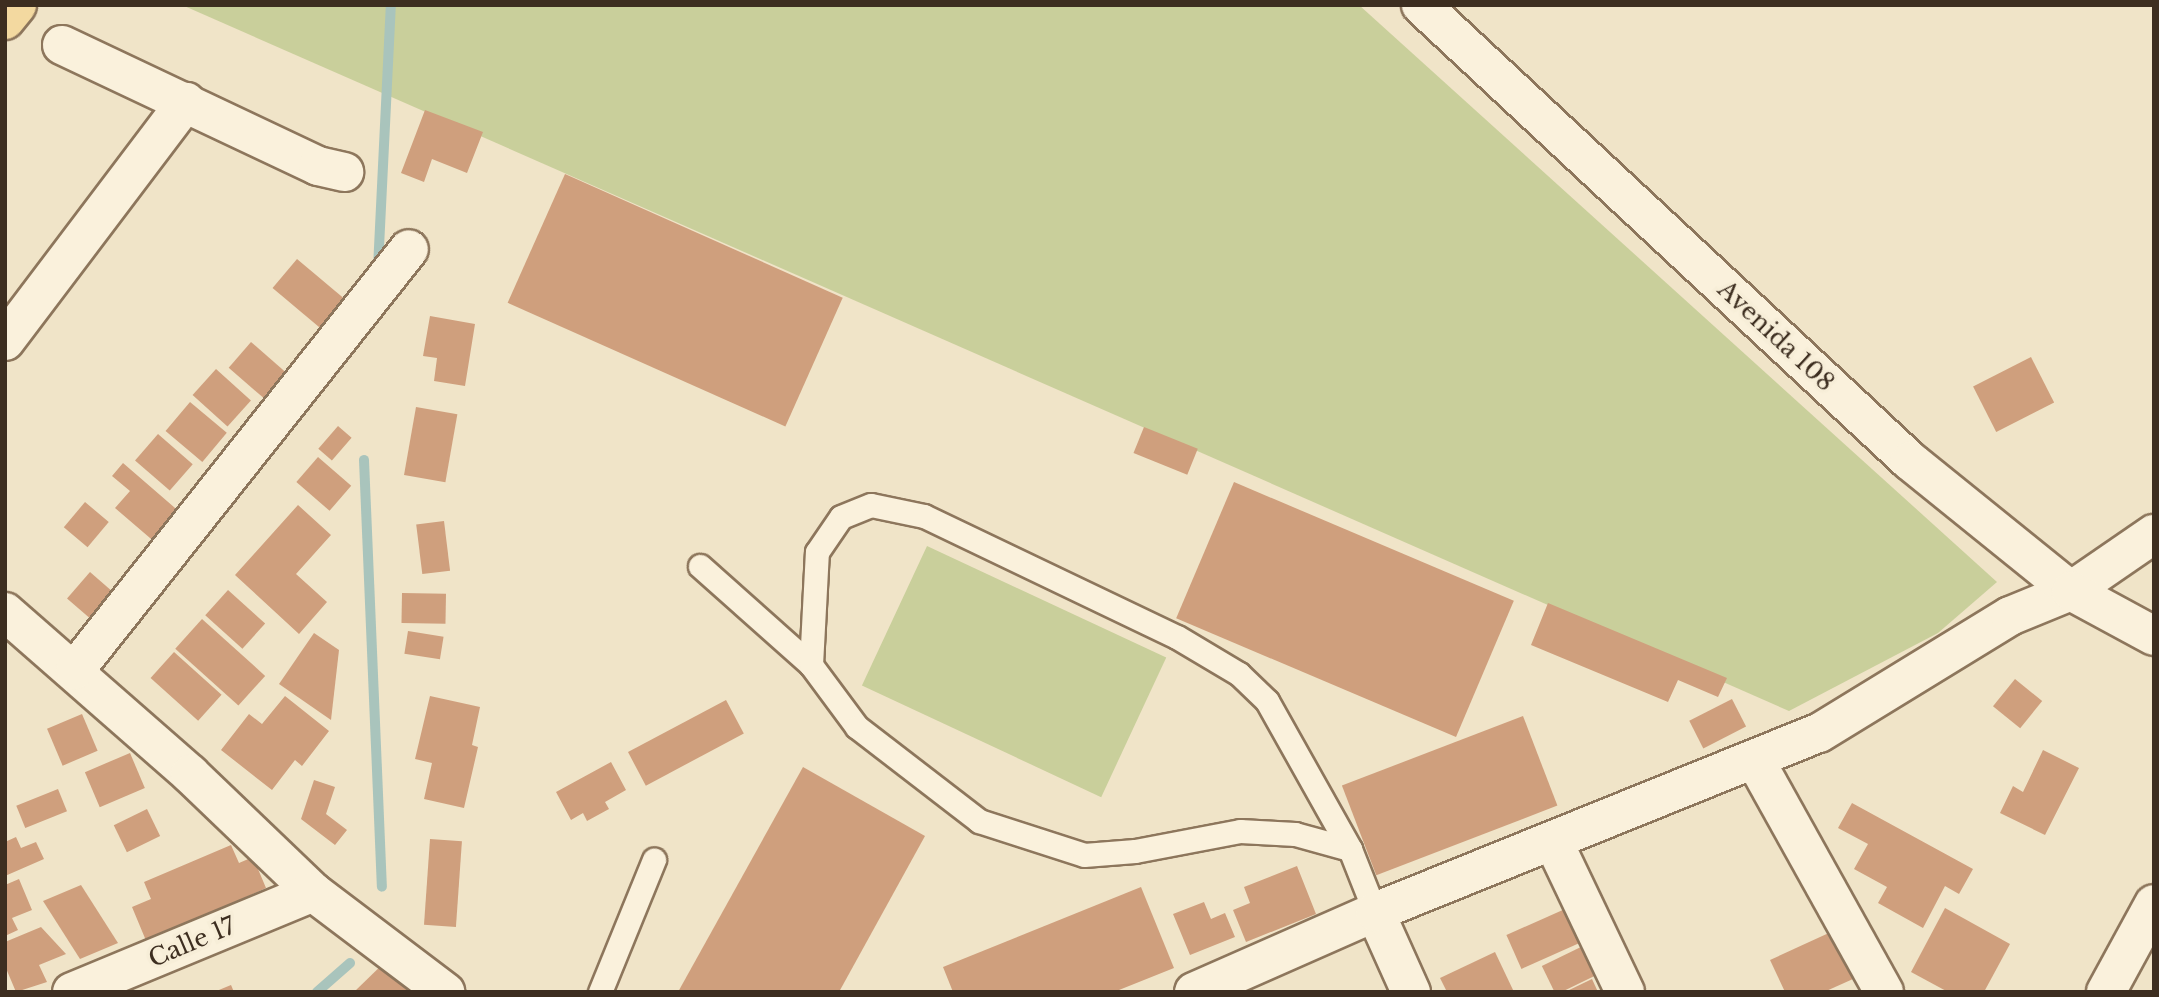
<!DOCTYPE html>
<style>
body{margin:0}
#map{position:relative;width:2159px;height:997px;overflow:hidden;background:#f0e4c8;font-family:"Libre Baskerville",serif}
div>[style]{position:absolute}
.green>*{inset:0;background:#c9cf9b;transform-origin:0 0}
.stream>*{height:10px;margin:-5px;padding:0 5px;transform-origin:5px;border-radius:5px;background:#a9c4bc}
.building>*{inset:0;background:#cf9f7d;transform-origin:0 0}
.roads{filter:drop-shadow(2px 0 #8d765c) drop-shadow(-2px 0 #8d765c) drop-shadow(0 2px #8d765c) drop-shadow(0 -2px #8d765c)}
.lane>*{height:23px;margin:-11.5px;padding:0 11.5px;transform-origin:11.5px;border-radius:11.5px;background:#faf1dc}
.street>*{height:38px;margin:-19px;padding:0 19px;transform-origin:19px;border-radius:19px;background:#faf1dc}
.secondary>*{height:38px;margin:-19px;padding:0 19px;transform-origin:19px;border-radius:19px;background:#faf1dc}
.primary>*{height:38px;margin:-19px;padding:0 19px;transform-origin:19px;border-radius:19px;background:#f3d9a0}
span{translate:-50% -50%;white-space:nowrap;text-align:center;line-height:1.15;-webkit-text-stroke:7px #f7eed8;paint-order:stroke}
.street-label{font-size:24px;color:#3d2e20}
.frame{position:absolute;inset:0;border:7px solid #3d2e20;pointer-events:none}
</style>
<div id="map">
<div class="green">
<div style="clip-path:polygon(182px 5px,1359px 5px,1997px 582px,1938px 633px,1789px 711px)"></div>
<div style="left:927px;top:546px;width:264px;height:154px;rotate:25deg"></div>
</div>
<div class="stream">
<div style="left:378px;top:268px;width:263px;rotate:-87.2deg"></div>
<div style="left:364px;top:460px;width:427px;rotate:87.6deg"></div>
<div style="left:317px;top:992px;width:44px;rotate:-41.3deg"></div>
</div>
<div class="building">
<div style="clip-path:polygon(425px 110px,483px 132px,467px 173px,432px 159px,424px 182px,401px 173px)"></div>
<div style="left:565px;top:174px;width:304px;height:141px;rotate:24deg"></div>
<div style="left:297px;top:259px;width:68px;height:38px;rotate:40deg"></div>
<div style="clip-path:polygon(430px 316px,475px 324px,465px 386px,434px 381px,437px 358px,423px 356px)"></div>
<div style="left:251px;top:342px;width:46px;height:34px;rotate:41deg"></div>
<div style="left:2031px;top:357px;width:51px;height:65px;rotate:63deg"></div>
<div style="left:216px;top:369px;width:47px;height:35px;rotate:42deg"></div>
<div style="left:190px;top:402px;width:48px;height:38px;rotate:40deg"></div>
<div style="left:416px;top:407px;width:42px;height:69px;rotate:10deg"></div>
<div style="left:338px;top:426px;width:18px;height:30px;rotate:41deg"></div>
<div style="left:1144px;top:427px;width:58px;height:28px;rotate:22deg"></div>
<div style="left:158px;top:434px;width:46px;height:35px;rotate:41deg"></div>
<div style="left:318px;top:457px;width:44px;height:33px;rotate:41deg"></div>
<div style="clip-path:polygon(123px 463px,182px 514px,157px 544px,115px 508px,130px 491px,112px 476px)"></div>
<div style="left:1234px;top:482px;width:304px;height:148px;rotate:23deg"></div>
<div style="left:85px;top:502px;width:31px;height:33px;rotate:40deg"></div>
<div style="clip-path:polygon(298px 505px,331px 535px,296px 574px,327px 602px,299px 634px,235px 575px)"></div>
<div style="left:444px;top:521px;width:50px;height:28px;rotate:83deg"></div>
<div style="left:90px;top:572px;width:46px;height:35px;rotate:41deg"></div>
<div style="left:228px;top:590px;width:50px;height:34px;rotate:42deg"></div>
<div style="left:402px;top:593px;width:44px;height:30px;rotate:1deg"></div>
<div style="clip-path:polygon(1548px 603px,1727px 678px,1718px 697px,1678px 680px,1668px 702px,1531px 645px)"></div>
<div style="left:202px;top:619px;width:85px;height:40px;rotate:42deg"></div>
<div style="left:408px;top:631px;width:36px;height:23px;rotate:9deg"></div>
<div style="clip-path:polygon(314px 633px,339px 650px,331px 720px,279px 684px)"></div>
<div style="left:174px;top:652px;width:64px;height:35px;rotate:42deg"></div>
<div style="left:2015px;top:679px;width:35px;height:35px;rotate:39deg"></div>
<div style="clip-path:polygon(285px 696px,329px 731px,302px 766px,295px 760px,272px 790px,221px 750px,249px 714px,262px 724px)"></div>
<div style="clip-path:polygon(430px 696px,480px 707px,472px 745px,478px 747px,464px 808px,424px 799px,432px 763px,415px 759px)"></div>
<div style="left:1732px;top:699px;width:31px;height:48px;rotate:63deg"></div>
<div style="left:726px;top:700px;width:38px;height:111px;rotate:62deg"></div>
<div style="left:82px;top:714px;width:40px;height:38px;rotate:67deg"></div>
<div style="left:1523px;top:716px;width:96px;height:194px;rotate:69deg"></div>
<div style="clip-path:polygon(2043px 750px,2079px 768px,2045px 835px,2000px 813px,2013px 786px,2023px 792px)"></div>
<div style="left:130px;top:753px;width:38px;height:49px;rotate:67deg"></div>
<div style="clip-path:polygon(611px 762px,626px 790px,605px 802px,609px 809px,587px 821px,583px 813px,571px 820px,556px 792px)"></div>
<div style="clip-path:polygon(803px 767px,925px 836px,839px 992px,678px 992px)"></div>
<div style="clip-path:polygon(314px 780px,335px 787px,326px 814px,347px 830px,335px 845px,301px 819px)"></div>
<div style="left:58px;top:789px;width:24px;height:45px;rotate:68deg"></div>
<div style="clip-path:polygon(1852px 803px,1973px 869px,1959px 894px,1945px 886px,1923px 928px,1878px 903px,1887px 887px,1854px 869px,1868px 844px,1838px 828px)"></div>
<div style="left:147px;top:809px;width:30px;height:37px;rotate:64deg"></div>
<div style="clip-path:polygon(16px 837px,21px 848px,36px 842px,44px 859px,5px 876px,5px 842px)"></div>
<div style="left:430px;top:839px;width:32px;height:86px;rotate:4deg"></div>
<div style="clip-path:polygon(231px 845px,239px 863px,253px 857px,266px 888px,147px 943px,132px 907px,151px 899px,144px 882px)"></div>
<div style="clip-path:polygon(1297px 866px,1316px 914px,1246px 942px,1233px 910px,1250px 903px,1244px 887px)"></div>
<div style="clip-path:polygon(19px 879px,32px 910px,12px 918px,18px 930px,5px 936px,5px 885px)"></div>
<div style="clip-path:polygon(81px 885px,118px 943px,80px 959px,43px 901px)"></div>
<div style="clip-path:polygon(1141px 887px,1174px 968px,1114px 992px,953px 992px,943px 967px)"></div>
<div style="clip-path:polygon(1204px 902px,1211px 919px,1225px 913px,1235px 937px,1190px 955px,1173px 914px)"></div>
<div style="left:1574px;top:905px;width:37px;height:74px;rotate:66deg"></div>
<div style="clip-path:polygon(1945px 908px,2010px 944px,1984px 992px,1948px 992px,1911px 972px)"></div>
<div style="clip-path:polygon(41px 927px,66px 954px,39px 965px,47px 982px,16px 992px,5px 966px,5px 942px)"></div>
<div style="clip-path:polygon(1831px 932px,1853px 979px,1824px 992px,1785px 992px,1770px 960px)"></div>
<div style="left:1585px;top:945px;width:32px;height:48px;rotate:64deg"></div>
<div style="clip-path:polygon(1495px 952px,1514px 992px,1447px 992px,1440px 978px)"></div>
<div style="clip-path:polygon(389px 958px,415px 992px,354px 992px)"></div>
<div style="clip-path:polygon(1592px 979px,1598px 992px,1565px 992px)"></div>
<div style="clip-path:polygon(231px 985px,234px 992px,214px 992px)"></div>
</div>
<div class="roads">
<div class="lane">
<div style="left:700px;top:566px;width:149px;rotate:41.7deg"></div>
<div style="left:811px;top:665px;width:77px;rotate:53.4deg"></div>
<div style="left:857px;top:727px;width:154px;rotate:37.6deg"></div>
<div style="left:979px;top:821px;width:110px;rotate:17.9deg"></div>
<div style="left:1084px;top:855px;width:51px;rotate:-4.5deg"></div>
<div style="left:1135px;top:851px;width:107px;rotate:-10.8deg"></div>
<div style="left:1240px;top:831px;width:55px;rotate:3.1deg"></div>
<div style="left:1295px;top:834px;width:57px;rotate:15.3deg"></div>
<div style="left:811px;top:665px;width:113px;rotate:-87deg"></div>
<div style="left:817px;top:552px;width:42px;rotate:-55.6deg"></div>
<div style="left:841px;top:517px;width:32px;rotate:-22deg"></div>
<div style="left:871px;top:505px;width:54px;rotate:11.7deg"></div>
<div style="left:924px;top:516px;width:280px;rotate:25.6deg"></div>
<div style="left:1177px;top:637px;width:72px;rotate:30.8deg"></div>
<div style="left:1239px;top:674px;width:39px;rotate:44deg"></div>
<div style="left:1267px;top:701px;width:170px;rotate:60.7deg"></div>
<div style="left:1350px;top:849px;width:68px;rotate:68.4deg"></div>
<div style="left:600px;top:992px;width:143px;rotate:-67.8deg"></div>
</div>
<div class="street">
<div style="left:62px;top:45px;width:283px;rotate:25.3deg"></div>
<div style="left:318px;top:166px;width:27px;rotate:13deg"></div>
<div style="left:5px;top:341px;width:300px;rotate:-52.9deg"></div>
<div style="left:5px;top:612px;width:246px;rotate:41.2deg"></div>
<div style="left:190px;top:774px;width:170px;rotate:43.8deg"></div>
<div style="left:313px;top:892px;width:166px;rotate:37.1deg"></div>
<div style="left:75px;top:670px;width:537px;rotate:-51.57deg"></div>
<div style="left:1755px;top:760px;width:265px;rotate:60.9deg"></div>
<div style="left:1553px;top:841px;width:167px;rotate:64.5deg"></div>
<div style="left:1375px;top:912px;width:88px;rotate:65.8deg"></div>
<div style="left:72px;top:992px;width:261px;rotate:-22.5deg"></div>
<div style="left:1194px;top:992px;width:198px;rotate:-23.8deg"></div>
<div style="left:1375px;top:912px;width:479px;rotate:-22deg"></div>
<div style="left:1819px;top:733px;width:224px;rotate:-31.5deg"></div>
<div style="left:2010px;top:616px;width:66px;rotate:-22.3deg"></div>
<div style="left:2071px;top:591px;width:101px;rotate:-34.5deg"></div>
<div style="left:2106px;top:992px;width:100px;rotate:-61.4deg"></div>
</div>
<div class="secondary">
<div style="left:1421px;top:5px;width:669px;rotate:43deg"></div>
<div style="left:1910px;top:461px;width:207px;rotate:38.9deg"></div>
<div style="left:2071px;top:591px;width:94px;rotate:28.5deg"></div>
</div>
<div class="primary">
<div style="left:5px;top:20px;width:19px;rotate:-51deg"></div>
</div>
</div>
<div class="street-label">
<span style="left:1776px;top:336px;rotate:43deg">Avenida 108</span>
<span style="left:192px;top:942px;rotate:-23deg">Calle 17</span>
</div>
<div class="frame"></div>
</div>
